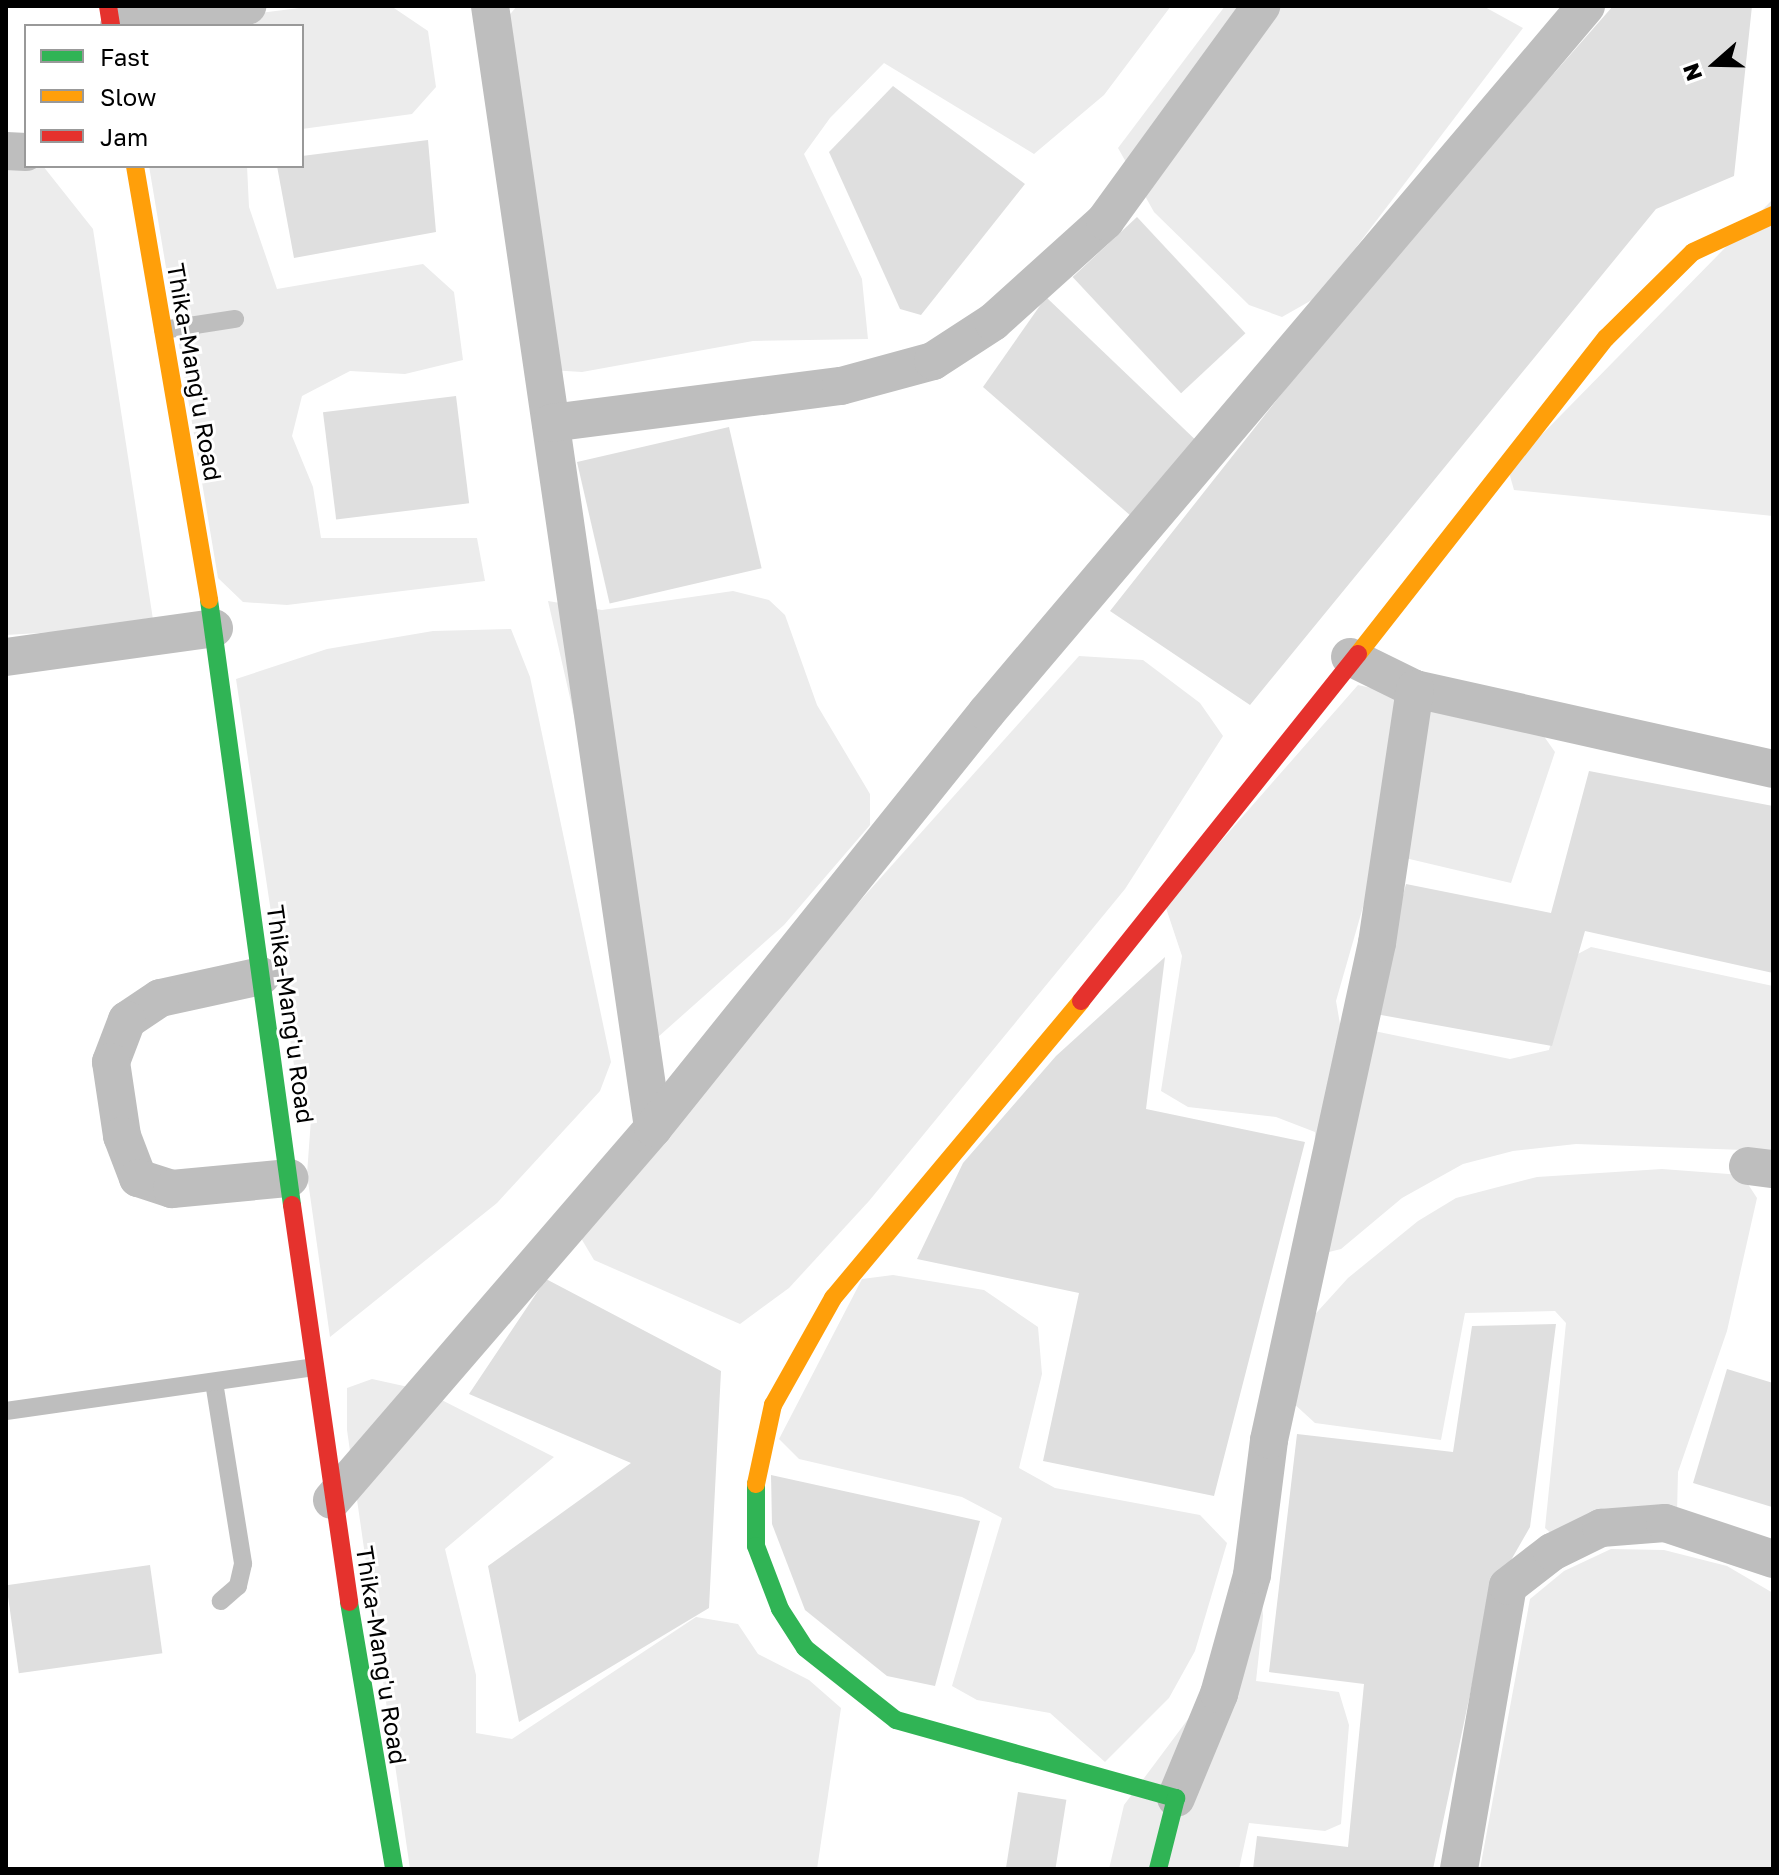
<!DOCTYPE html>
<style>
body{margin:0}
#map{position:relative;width:1779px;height:1875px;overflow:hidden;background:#fff;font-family:"Golos Text",sans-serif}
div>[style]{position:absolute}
.green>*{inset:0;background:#ececec}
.building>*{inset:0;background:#dfdfdf;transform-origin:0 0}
.lane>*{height:18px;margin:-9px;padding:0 9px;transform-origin:9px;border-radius:9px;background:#bebebe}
.street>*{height:38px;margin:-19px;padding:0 19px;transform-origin:19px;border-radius:19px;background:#bebebe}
.fast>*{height:18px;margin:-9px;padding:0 9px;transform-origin:9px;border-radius:9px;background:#30b455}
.slow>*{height:18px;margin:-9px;padding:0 9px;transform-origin:9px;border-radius:9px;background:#ff9f0a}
.jam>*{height:18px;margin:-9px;padding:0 9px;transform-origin:9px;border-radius:9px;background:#e5322d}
span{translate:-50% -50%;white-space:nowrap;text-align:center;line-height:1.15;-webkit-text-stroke:6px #fff;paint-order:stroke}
.street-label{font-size:24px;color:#000}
.frame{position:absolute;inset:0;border:8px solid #000;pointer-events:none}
.legend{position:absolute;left:24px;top:24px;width:280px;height:144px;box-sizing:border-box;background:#fff;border:2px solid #999;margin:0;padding:10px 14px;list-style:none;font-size:24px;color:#000}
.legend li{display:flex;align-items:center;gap:16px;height:40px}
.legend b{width:40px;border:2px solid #999}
.north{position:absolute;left:1675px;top:24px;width:80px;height:80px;-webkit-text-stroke:6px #fff;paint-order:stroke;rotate:250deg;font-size:22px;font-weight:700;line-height:32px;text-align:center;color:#000}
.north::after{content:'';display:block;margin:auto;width:28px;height:36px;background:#000;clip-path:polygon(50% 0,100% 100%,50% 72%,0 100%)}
</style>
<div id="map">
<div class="green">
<div style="clip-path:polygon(315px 6px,391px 6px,428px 31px,436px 87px,412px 114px,302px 129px,302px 26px,159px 26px)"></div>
<div style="clip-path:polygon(517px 6px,1171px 6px,1104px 95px,1034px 154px,884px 63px,830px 118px,804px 154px,862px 279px,868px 339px,753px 341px,582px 372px,534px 369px,495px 32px)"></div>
<div style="clip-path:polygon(1225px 6px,1483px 6px,1523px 28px,1319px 296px,1282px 317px,1249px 305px,1154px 212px,1118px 148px)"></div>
<div style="clip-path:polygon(6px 145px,26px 166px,43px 166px,93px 229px,154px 626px,6px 635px)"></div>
<div style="clip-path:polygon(149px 166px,247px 166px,249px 207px,277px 289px,423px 264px,454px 292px,463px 360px,405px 374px,350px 371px,302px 396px,292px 436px,313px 487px,321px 538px,477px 538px,485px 581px,287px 605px,243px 602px,218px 578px)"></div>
<div style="clip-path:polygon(1773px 199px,1773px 516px,1514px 490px,1508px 469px)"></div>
<div style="clip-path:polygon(733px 591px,769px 600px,785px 615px,817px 705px,870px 794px,870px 825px,784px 925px,649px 1045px,548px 601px,602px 610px)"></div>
<div style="clip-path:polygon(511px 629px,530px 677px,611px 1062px,600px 1091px,497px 1203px,330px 1337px,307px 1174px,311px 1119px,298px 1092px,236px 679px,327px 649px,433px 631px)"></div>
<div style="clip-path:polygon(1079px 656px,1143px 660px,1200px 703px,1223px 736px,1125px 889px,869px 1201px,789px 1288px,740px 1324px,594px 1260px,572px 1223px)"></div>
<div style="clip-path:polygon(1358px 685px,1536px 725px,1555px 752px,1511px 883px,1401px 857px,1373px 872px,1336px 1001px,1340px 1024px,1510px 1059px,1549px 1050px,1574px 956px,1591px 947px,1773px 986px,1773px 1151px,1576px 1144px,1513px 1151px,1463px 1164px,1402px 1198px,1341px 1249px,1313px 1256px,1315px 1132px,1276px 1117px,1188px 1107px,1161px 1091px,1182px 956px,1165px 905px)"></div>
<div style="clip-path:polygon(1662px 1169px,1742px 1175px,1757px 1198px,1727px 1331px,1678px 1472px,1677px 1513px,1554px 1536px,1545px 1528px,1566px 1323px,1555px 1311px,1465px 1313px,1441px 1440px,1315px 1423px,1292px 1402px,1299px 1332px,1348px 1278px,1418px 1221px,1456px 1198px,1537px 1177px)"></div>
<div style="clip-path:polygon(893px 1275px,984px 1290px,1038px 1327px,1042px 1374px,1019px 1468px,1055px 1488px,1200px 1515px,1227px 1543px,1195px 1651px,1169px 1698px,1105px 1762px,1050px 1713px,977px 1700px,952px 1686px,1002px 1518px,962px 1497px,799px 1459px,779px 1439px,862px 1279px)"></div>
<div style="clip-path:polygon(372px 1379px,422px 1390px,554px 1457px,445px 1549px,476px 1675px,476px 1733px,512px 1739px,696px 1617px,738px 1624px,758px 1654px,809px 1680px,841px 1708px,817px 1869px,410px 1869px,347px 1430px,347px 1388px)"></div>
<div style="clip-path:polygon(1258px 1541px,1263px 1616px,1256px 1681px,1339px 1692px,1349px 1725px,1341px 1824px,1325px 1831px,1249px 1823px,1239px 1869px,1109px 1869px,1124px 1805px,1215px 1683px)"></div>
<div style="clip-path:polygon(1611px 1549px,1664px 1550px,1727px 1566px,1773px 1593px,1773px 1869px,1480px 1869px,1530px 1599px,1564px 1571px)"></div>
</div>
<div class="building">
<div style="clip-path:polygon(1613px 6px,1752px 6px,1734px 176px,1656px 209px,1250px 705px,1110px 611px,1358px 297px)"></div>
<div style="clip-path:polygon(893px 86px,1025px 184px,921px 315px,900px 309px,829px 152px)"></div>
<div style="clip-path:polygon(428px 140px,436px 232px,294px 258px,277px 166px,302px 166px,302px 156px)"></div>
<div style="left:1137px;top:217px;width:159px;height:88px;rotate:47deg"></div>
<div style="clip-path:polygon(1046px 297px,1204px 448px,1139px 523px,983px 387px)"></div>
<div style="left:456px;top:396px;width:108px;height:134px;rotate:83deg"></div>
<div style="left:729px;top:427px;width:145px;height:156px;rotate:77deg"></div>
<div style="clip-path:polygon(1589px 771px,1773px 806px,1773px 973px,1585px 931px,1552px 1046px,1370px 1013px,1406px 884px,1551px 913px)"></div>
<div style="clip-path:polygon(1165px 957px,1146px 1109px,1305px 1142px,1214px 1496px,1043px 1461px,1079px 1293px,917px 1259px,963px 1163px,1056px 1056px)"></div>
<div style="clip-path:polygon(546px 1279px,721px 1371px,709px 1608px,519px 1722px,488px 1566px,631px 1463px,469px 1394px)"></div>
<div style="clip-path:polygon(1556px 1324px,1530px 1527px,1491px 1595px,1433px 1869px,1253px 1869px,1257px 1836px,1348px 1847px,1364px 1684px,1269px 1672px,1297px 1434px,1453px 1452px,1472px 1326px)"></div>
<div style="clip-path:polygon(1727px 1369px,1773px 1383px,1772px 1507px,1693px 1483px)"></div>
<div style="clip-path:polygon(771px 1475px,980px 1521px,935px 1686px,887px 1676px,805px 1610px,772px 1524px)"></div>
<div style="left:150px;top:1565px;width:89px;height:145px;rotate:82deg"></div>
<div style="left:1018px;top:1792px;width:49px;height:78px;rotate:9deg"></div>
</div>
<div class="lane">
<div style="left:163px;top:330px;width:73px;rotate:-8.7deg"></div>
<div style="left:214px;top:1382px;width:184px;rotate:80.9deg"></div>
<div style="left:243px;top:1564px;width:23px;rotate:103deg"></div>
<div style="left:238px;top:1586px;width:23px;rotate:139deg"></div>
<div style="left:6px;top:1411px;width:311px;rotate:-8.1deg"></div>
</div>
<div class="street">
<div style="left:490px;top:6px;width:1134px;rotate:81.73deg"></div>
<div style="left:119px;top:26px;width:130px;rotate:-8.9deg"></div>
<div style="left:6px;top:151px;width:20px;rotate:3deg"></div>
<div style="left:551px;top:423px;width:292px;rotate:-7.3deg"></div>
<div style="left:841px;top:386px;width:95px;rotate:-15.2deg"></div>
<div style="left:933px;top:361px;width:72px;rotate:-33deg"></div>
<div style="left:993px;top:322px;width:151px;rotate:-42deg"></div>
<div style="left:1105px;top:221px;width:266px;rotate:-54deg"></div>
<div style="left:6px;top:657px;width:210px;rotate:-7.9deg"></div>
<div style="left:1350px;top:657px;width:72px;rotate:26.2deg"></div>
<div style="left:1415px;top:689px;width:367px;rotate:12.6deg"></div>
<div style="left:261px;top:976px;width:103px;rotate:167.7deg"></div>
<div style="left:160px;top:998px;width:40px;rotate:146deg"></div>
<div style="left:127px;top:1020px;width:45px;rotate:110.9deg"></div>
<div style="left:111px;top:1062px;width:75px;rotate:81.5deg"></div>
<div style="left:122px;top:1136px;width:45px;rotate:69.1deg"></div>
<div style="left:138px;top:1178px;width:36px;rotate:18deg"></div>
<div style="left:172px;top:1189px;width:118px;rotate:-5.4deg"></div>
<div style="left:1748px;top:1166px;width:25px;rotate:7deg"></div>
<div style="left:332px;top:1500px;width:491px;rotate:-49.2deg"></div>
<div style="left:653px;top:1128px;width:533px;rotate:-51.24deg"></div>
<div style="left:987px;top:712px;width:926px;rotate:-49.69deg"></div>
<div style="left:1176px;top:1798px;width:113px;rotate:-67.5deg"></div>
<div style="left:1219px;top:1694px;width:123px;rotate:-74.5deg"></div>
<div style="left:1252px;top:1575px;width:136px;rotate:-82.8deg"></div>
<div style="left:1269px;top:1440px;width:509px;rotate:-77.74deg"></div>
<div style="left:1377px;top:943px;width:257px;rotate:-81.5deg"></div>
<div style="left:1459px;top:1869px;width:287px;rotate:-80.2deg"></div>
<div style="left:1508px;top:1586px;width:56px;rotate:-37.7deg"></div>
<div style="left:1552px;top:1552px;width:55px;rotate:-26.1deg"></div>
<div style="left:1601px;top:1528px;width:64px;rotate:-4.5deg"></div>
<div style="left:1665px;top:1523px;width:114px;rotate:18.4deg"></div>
</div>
<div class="fast">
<div style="left:209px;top:600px;width:611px;rotate:82.19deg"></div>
<div style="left:756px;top:1484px;width:62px;rotate:90deg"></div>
<div style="left:756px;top:1546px;width:67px;rotate:69.1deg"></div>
<div style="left:780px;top:1609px;width:46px;rotate:57.3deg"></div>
<div style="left:805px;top:1648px;width:116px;rotate:38.4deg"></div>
<div style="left:896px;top:1720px;width:291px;rotate:15.6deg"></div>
<div style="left:1176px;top:1798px;width:73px;rotate:104.2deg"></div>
<div style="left:349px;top:1602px;width:271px;rotate:80.4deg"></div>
</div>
<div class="slow">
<div style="left:135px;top:166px;width:440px;rotate:80.3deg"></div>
<div style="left:1358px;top:654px;width:402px;rotate:-51.9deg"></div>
<div style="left:1606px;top:338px;width:122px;rotate:-44.7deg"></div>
<div style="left:1693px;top:252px;width:88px;rotate:-24.8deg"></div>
<div style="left:756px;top:1484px;width:81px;rotate:-77.9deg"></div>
<div style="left:773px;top:1405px;width:123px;rotate:-60.7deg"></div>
<div style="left:833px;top:1298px;width:387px;rotate:-50.1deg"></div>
</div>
<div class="jam">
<div style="left:108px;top:6px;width:20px;rotate:81deg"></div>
<div style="left:1081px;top:1001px;width:444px;rotate:-51.4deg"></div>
<div style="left:292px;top:1205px;width:401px;rotate:81.8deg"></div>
</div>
<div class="street-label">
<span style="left:195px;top:372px;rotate:80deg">Thika-Mang'u Road</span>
<span style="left:291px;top:1014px;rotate:82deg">Thika-Mang'u Road</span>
<span style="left:382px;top:1655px;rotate:81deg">Thika-Mang'u Road</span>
</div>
<div class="frame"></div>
<ul class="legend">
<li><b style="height:10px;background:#30b455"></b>Fast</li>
<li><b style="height:10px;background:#ff9f0a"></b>Slow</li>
<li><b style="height:10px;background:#e5322d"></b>Jam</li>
</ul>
<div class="north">N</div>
</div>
